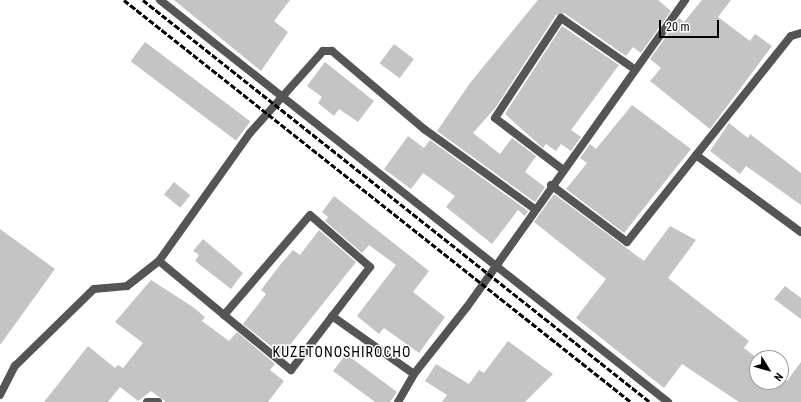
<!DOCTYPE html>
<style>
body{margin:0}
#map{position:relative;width:801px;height:402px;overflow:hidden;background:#fff;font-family:"Roboto Condensed",sans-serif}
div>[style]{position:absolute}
.building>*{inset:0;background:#c4c4c4;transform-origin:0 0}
.service>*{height:8px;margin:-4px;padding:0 4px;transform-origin:4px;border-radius:4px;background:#555}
.minor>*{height:8px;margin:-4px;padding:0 4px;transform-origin:4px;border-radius:4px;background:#555}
.tertiary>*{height:8px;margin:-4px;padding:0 4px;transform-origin:4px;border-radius:4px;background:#555}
.rail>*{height:3px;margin-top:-1.5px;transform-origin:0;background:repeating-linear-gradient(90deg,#000 0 6px,transparent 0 8px)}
span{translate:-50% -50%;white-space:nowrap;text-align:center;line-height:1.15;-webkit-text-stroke:3px #fff;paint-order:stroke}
.neighbourhood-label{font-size:14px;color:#000;letter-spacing:1px}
.north{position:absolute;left:749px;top:350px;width:40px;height:40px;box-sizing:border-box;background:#fff;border:1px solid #999;border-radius:50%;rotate:127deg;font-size:11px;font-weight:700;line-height:16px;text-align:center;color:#000}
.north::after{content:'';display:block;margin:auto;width:14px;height:18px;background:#000;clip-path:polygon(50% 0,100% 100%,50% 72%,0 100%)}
.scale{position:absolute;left:659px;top:20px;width:60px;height:18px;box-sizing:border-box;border:2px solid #000;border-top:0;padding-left:5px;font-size:12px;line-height:14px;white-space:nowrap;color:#000;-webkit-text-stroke:3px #fff;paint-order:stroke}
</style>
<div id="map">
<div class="building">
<div style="clip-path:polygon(174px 0,290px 0,274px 21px,288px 32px,261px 71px)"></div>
<div style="clip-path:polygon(538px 0,658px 0,671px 11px,641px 53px,633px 47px,626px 56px,564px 13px,556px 15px,496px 107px,473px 133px,500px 154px,512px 138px,536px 156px,525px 172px,545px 187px,535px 202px,437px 131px,470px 83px)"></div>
<div style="clip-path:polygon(702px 0,731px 0,718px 17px,750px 41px,755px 34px,772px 46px,710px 129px,650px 81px,661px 68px,650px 59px,679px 18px,684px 22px)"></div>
<div style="clip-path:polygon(562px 26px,619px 65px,571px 130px,581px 137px,571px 151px,561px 144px,556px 151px,546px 144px,543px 148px,505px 114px)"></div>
<div style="left:145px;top:42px;width:132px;height:24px;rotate:37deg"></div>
<div style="left:394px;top:44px;width:25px;height:24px;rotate:37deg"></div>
<div style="clip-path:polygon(325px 62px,374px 101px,358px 122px,339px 109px,334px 116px,318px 103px,322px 97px,307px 86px)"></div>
<div style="clip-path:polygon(632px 105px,691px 149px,624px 233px,566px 189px,587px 163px,580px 158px,590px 144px,596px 149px)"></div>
<div style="clip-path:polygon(729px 123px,748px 138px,750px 134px,801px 173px,801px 205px,746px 166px,740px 174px,710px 151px)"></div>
<div style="clip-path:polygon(408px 136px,424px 148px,430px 140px,528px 211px,525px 216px,518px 210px,492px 244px,446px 207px,455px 196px,423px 173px,411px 189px,384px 169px)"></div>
<div style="left:174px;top:182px;width:21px;height:16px;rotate:39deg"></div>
<div style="clip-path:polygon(554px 194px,644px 261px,670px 226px,696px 240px,668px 278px,749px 341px,744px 348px,757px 358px,757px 382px,781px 382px,781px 376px,787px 381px,801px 362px,801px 402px,739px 402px,682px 364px,664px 388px,576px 318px,606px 279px,534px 222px)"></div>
<div style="clip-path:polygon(334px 196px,429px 271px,413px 292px,445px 317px,419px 353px,384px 328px,379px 334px,357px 316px,396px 265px,369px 245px,362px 253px,325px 221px,328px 217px,322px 212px)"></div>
<div style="clip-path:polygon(0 229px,55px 269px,0 345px)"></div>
<div style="clip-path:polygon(319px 230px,356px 262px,282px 355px,243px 324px,266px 294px,261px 290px,280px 265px,293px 250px,300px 255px)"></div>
<div style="clip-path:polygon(203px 239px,243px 273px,231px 289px,195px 261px,199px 255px,193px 251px)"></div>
<div style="clip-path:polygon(151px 280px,193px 307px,205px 317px,202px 321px,229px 341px,237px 332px,275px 364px,270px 370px,284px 381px,268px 402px,166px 402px,151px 391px,138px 401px,120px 387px,108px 402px,44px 402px,88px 346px,115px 368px,118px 365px,123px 368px,143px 343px,115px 322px)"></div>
<div style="clip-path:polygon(785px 286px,801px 298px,801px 319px,774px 299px)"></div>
<div style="clip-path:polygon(508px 341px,553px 374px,525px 402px,442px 402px,447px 395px,425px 381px,436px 364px,469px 384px,479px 370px,484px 373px)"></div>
<div style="clip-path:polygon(346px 354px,397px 392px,390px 402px,375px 402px,333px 371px)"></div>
</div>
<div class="service">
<div style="left:551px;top:185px;width:95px;rotate:36.9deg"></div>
<div style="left:627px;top:242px;width:263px;rotate:-51.5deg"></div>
<div style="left:791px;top:36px;width:10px;rotate:-17deg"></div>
</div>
<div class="minor">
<div style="left:696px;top:155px;width:130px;rotate:36.3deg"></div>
<div style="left:562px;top:169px;width:84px;rotate:-142.7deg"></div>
<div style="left:495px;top:118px;width:120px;rotate:-56.6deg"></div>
<div style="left:561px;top:18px;width:88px;rotate:34.8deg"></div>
<div style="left:159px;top:261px;width:85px;rotate:39.7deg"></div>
<div style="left:224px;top:315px;width:87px;rotate:39.4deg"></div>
<div style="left:291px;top:370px;width:130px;rotate:-52.5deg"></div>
<div style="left:370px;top:267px;width:79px;rotate:-139.1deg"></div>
<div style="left:310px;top:215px;width:132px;rotate:130.7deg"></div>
<div style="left:332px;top:316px;width:100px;rotate:35.3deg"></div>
<div style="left:0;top:395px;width:33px;rotate:-63deg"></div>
<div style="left:15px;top:366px;width:110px;rotate:-44.3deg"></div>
<div style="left:94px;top:289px;width:33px;rotate:-5deg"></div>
<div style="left:127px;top:286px;width:41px;rotate:-38deg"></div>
<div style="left:159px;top:261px;width:157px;rotate:-54.6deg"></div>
<div style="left:250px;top:133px;width:110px;rotate:-48.3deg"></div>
<div style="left:323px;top:51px;width:9px"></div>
<div style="left:332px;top:51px;width:121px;rotate:40.3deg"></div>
<div style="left:424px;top:129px;width:137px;rotate:35.8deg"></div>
<div style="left:147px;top:402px;width:11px"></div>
<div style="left:398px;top:402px;width:32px;rotate:-60deg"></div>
<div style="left:414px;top:374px;width:85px;rotate:-51.7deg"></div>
<div style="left:467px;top:307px;width:377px;rotate:-54.6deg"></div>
</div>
<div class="tertiary">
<div style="left:160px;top:0;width:648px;rotate:38.36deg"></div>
</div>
<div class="rail">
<div style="left:124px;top:0;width:647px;rotate:38.41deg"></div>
<div style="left:143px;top:0;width:647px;rotate:38.41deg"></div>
</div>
<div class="neighbourhood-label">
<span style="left:342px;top:352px">KUZETONOSHIROCHO</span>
</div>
<div class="north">N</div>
<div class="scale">20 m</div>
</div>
